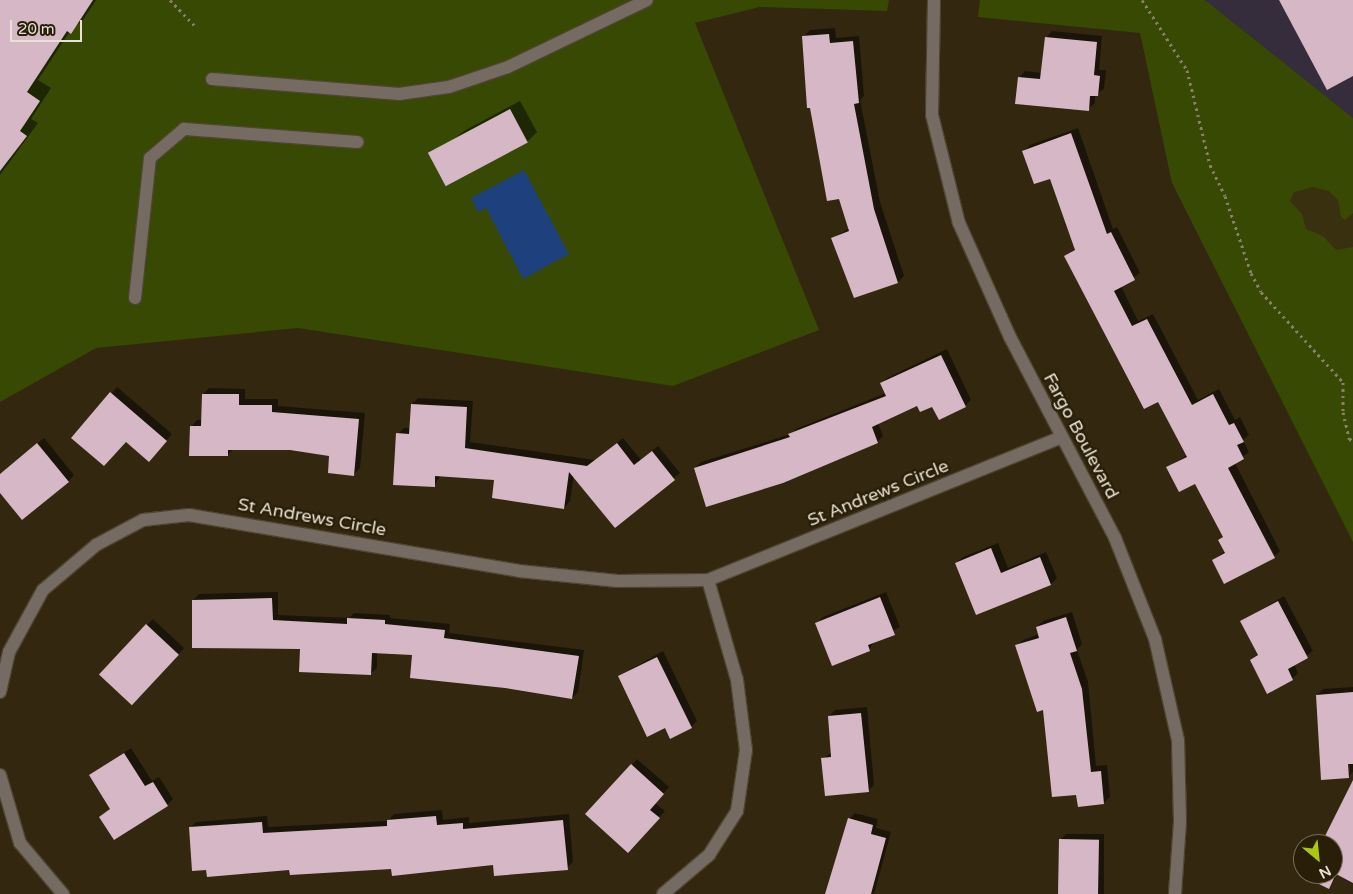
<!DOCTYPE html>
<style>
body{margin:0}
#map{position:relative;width:1353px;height:894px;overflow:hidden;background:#332710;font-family:"Varela Round",sans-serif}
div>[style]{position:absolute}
.commercial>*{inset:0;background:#362d3c}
.green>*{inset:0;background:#384903}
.sand>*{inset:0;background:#393010}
.water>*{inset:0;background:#1e407c}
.shadow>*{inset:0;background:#0007}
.building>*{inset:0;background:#d6b7c5;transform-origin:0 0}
.path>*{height:3px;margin-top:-1.5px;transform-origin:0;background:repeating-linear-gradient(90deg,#89806d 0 2.5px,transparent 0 6.5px)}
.roads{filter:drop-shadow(1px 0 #50452f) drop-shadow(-1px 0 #50452f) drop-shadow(0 1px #50452f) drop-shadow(0 -1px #50452f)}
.minor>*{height:12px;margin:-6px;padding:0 6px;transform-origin:6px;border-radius:6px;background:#756b63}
span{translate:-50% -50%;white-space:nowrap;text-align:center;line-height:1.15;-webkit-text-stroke:5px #291e07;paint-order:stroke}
.street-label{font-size:18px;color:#e9e2d4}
.north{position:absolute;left:1293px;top:834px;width:50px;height:50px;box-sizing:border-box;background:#291e07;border:1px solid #766c59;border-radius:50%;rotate:152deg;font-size:14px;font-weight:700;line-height:20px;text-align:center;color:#e9e2d4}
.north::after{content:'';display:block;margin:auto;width:18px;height:22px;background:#abc613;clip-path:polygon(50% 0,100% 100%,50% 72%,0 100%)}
.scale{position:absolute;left:10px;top:20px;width:72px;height:22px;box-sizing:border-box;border:2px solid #e9e2d4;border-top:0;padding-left:6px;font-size:15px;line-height:18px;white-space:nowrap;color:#e9e2d4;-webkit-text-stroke:4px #291e07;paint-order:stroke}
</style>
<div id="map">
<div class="commercial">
<div style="clip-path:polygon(1205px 0,1353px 0,1353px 118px,1335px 104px)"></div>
</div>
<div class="green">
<div style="clip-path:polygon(0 0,889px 0,887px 11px,760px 7px,695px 23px,819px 330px,673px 386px,298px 328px,96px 348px,0 402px)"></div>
<div style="clip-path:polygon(980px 0,1205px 0,1353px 118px,1353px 542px,1172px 183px,1140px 33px,978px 17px)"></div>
</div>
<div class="sand">
<div style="clip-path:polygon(1313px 187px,1329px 191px,1338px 200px,1341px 217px,1345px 220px,1353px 213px,1353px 247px,1336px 250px,1323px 236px,1306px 229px,1302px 214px,1290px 201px,1294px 192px)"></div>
</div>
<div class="water">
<div style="clip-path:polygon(524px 170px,569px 254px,523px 279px,486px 208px,478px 212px,471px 198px)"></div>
</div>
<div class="shadow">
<div style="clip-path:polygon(0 0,96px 0,83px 20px,70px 31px,38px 80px,51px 88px,31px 119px,38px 123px,0 175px)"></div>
<div style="clip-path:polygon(835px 28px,836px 38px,859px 36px,864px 96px,860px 100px,880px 202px,904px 276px,898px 282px,833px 238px,850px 228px,803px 37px,810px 30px)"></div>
<div style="clip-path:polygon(1052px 31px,1102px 36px,1099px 70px,1106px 70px,1104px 89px,1095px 95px,1095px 103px,1088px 109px,1019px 78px,1025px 71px,1042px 73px,1046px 38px)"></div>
<div style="clip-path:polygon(520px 101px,537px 132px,527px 142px,447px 186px,431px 157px,464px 131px)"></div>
<div style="clip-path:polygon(1078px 128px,1113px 229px,1117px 227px,1140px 273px,1121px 286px,1138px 321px,1153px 314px,1198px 400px,1219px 389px,1235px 420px,1240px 417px,1249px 435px,1243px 440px,1249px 452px,1235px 463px,1280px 551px,1275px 556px,1224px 463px,1274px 557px,1224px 582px,1213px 560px,1225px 551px,1220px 540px,1224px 536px,1196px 482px,1167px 468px,1187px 455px,1159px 400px,1066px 256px,1076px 248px,1051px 177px,1024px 151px,1030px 145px)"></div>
<div style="clip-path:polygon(947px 349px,971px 400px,965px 406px,918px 404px,878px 423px,883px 436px,877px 442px,695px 468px,701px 462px,791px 434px,796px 429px,886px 393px,881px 384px,887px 378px)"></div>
<div style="clip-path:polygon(117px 387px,172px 434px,155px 454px,126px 440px,73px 438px)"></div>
<div style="clip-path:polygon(209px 388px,245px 389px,245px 399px,278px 399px,278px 406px,365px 413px,360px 468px,354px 474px,331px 454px,291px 449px,234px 448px,228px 455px,191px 427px,197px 420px,203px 420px,203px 394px)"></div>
<div style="clip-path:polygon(418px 398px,473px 401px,470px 442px,595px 460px,623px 438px,641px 460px,658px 446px,680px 473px,615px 526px,574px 475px,570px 501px,564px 508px,496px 479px,441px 475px,434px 486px,398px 434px,404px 428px,410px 428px,412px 404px)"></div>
<div style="clip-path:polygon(44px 438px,74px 475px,68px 482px,0 491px,0 474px)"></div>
<div style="clip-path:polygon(998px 543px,1008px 568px,1046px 552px,1057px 578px,1051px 584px,977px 614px,956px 563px,963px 557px)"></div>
<div style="clip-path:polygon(278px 592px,278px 615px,349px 618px,354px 613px,390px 615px,390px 618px,450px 624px,449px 633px,584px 650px,578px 692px,572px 698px,414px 653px,377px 652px,377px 668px,370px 674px,193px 600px,199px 594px)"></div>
<div style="clip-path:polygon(886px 592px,900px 627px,874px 642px,869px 650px,817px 623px,823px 617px)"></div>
<div style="clip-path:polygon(1284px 596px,1313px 651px,1294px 664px,1298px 673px,1292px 679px,1251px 660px,1259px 653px,1242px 621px)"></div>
<div style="clip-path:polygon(1072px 612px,1082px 644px,1077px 650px,1088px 682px,1096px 766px,1107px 765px,1110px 797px,1104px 803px,1078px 793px,1017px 646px,1023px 640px,1039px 634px,1037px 627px,1043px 621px)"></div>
<div style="clip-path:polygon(153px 619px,184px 648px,138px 699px,147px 625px)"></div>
<div style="clip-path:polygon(663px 651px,697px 721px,691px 727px,666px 726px,619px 676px)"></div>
<div style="clip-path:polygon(evenodd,1353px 687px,1353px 772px,1348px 777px,1317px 695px,1323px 689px,1353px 687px,1346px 758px,1349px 758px,1350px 773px,1347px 773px,1346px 758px)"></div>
<div style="clip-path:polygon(867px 707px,874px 785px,868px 791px,823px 759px,832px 752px,829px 716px,835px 710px)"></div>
<div style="clip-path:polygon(131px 748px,152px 781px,159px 777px,173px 799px,167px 805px,101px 817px,111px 808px,90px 775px)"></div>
<div style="clip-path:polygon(637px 759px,669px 787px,655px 803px,665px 811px,634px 845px,632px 765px)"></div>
<div style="clip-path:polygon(1353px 802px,1353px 874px,1338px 874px,1329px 888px,1300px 873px,1303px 866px,1303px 874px,1333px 874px,1333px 844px,1314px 844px,1322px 835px,1326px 837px)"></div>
<div style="clip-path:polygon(442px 810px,443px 820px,469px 817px,469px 823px,569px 814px,573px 862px,567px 868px,494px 863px,392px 868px,207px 869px,190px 828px,196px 822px,267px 816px,268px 827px,388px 821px,394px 814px)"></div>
<div style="clip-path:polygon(855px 813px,878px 819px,876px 828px,891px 832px,874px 894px,827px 894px,849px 819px)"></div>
<div style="clip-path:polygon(1066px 834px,1104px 834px,1104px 894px,1060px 894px,1060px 840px)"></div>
</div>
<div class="building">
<div style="clip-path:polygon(0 0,93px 0,71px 34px,67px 31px,27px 92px,40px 101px,20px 131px,27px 136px,0 171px)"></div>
<div style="clip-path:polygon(1279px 0,1353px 0,1353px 76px,1327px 90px)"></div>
<div style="clip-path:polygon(829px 34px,830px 43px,853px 41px,859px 103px,854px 104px,874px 209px,898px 283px,854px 298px,831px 238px,849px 231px,839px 199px,827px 201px,810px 108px,807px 108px,802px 36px)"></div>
<div style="clip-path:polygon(1045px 37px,1097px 42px,1094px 75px,1100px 76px,1098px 96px,1090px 96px,1089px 111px,1015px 104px,1018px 77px,1040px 79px)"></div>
<div style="left:510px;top:109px;width:38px;height:93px;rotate:62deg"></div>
<div style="clip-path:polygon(1071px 133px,1107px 234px,1111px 232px,1135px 280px,1114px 291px,1132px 326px,1147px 319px,1192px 405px,1213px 394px,1229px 425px,1234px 423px,1244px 442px,1237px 445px,1244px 459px,1228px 468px,1275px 558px,1224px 584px,1212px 560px,1225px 553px,1218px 540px,1223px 537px,1195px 484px,1179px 492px,1166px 467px,1187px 457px,1158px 402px,1144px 409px,1064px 256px,1075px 250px,1050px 179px,1034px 184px,1022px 151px)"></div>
<div style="clip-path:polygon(941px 355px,966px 407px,939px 420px,932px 407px,920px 412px,917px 406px,872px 427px,878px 443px,783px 483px,706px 507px,694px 468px,790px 437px,788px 434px,886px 396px,880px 383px)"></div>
<div style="clip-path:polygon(110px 392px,167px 441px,149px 462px,126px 442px,104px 466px,71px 438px)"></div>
<div style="clip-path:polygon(202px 394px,239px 394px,239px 405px,272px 405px,272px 412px,359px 419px,354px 476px,328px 473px,329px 456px,290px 450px,228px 450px,228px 456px,189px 456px,190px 426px,201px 426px)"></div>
<div style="clip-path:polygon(411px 404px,467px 407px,465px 448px,587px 466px,617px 443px,634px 465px,652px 451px,675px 480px,615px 528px,569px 472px,564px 509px,492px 498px,494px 480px,435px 476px,435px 487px,393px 485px,396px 433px,409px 434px)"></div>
<div style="clip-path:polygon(37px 443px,69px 482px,22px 520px,0 493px,0 474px)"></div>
<div style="clip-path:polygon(991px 548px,1001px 573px,1040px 557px,1051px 585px,976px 615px,955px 563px)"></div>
<div style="clip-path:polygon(880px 597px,895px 635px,868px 645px,870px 651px,832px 666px,815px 623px)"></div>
<div style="clip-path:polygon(272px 598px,273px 620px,347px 624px,347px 618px,385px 620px,385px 624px,445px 630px,444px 638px,579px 656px,572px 699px,505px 688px,410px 678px,412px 655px,372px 653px,371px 675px,299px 672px,300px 649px,192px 648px,192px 600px)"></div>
<div style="clip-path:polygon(1278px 601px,1308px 658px,1288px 669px,1293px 680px,1267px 694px,1250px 660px,1258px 655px,1240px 621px)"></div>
<div style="clip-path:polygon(1066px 617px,1077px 651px,1070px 653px,1082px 689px,1091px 772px,1101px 771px,1104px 804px,1078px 807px,1076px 795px,1052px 797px,1043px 710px,1037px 712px,1015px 645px,1039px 638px,1036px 627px)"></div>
<div style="left:146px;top:624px;width:45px;height:69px;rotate:43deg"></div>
<div style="clip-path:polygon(657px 657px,692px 728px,670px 739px,665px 728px,647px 737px,618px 676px)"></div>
<div style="clip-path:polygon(1353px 692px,1353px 764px,1348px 764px,1349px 778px,1321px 780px,1316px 695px)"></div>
<div style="clip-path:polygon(861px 713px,869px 792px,825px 796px,821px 758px,831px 757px,828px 716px)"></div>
<div style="clip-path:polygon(124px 753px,145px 786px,153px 782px,168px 806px,114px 840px,99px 817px,110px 809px,89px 775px)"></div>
<div style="clip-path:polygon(631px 764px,664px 794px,650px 810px,660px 818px,628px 853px,585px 814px)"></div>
<div style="clip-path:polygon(1353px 780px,1353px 883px,1336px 874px,1329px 889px,1305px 877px,1306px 874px,1333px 874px,1333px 844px,1321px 844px)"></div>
<div style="clip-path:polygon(436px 816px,437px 825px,463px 823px,463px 829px,563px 820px,568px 870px,494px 876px,493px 865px,392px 876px,391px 869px,290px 875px,289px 870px,207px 877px,206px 870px,192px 871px,189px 827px,262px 822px,263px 833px,387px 826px,387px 820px)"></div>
<div style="clip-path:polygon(848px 818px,873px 825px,871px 834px,886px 838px,871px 894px,825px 894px)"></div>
<div style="left:1059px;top:839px;width:40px;height:55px;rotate:1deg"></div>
</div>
<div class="path">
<div style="left:170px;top:0;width:35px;rotate:46deg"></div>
<div style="left:1142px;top:0;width:83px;rotate:57.3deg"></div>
<div style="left:1187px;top:70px;width:98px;rotate:76.4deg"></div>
<div style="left:1210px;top:165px;width:34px;rotate:64deg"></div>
<div style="left:1225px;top:196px;width:81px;rotate:71.3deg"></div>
<div style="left:1251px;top:273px;width:21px;rotate:62deg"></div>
<div style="left:1261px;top:292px;width:122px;rotate:47.7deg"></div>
<div style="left:1343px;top:382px;width:30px;rotate:90deg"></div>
<div style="left:1343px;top:412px;width:28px;rotate:77deg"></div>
<div style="left:1349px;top:439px;width:4px;rotate:14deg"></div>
</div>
<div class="roads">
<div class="minor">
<div style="left:934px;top:0;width:115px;rotate:91deg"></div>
<div style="left:932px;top:115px;width:111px;rotate:76deg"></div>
<div style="left:959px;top:223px;width:125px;rotate:65.9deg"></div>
<div style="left:1010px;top:337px;width:227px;rotate:62.4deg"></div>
<div style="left:1115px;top:538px;width:109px;rotate:68.4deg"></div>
<div style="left:1155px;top:639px;width:104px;rotate:77.2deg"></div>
<div style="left:1178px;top:740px;width:82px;rotate:88.6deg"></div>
<div style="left:1180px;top:822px;width:72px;rotate:94deg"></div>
<div style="left:212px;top:79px;width:188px;rotate:4.6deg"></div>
<div style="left:399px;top:94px;width:50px;rotate:-8deg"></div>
<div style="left:449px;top:87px;width:62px;rotate:-18.7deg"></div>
<div style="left:508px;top:67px;width:154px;rotate:-25.7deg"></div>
<div style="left:135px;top:298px;width:141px;rotate:-83.9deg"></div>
<div style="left:150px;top:158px;width:45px;rotate:-40.5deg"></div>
<div style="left:184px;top:129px;width:174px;rotate:4.3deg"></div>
<div style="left:708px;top:580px;width:380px;rotate:-22deg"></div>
<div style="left:0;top:692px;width:41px;rotate:-77.3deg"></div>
<div style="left:9px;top:652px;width:71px;rotate:-61.3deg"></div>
<div style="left:43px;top:590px;width:70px;rotate:-40.3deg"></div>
<div style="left:96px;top:545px;width:53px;rotate:-28deg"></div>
<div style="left:143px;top:520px;width:46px;rotate:-6.2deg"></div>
<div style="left:189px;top:515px;width:335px;rotate:9.6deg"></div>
<div style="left:519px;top:571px;width:99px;rotate:5.8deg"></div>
<div style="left:617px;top:581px;width:91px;rotate:-0.6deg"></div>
<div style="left:708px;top:580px;width:104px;rotate:73.8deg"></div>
<div style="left:737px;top:680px;width:71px;rotate:82.7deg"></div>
<div style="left:746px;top:750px;width:62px;rotate:98.4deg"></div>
<div style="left:737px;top:811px;width:52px;rotate:122.5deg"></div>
<div style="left:709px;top:855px;width:60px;rotate:139.7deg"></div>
<div style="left:0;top:775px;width:71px;rotate:73.6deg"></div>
<div style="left:20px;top:843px;width:67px;rotate:49.9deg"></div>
</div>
</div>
<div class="street-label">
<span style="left:1081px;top:436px;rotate:62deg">Fargo Boulevard</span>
<span style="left:878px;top:493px;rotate:-22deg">St Andrews Circle</span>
<span style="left:312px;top:517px;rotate:10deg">St Andrews Circle</span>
</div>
<div class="north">N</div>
<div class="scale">20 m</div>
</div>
